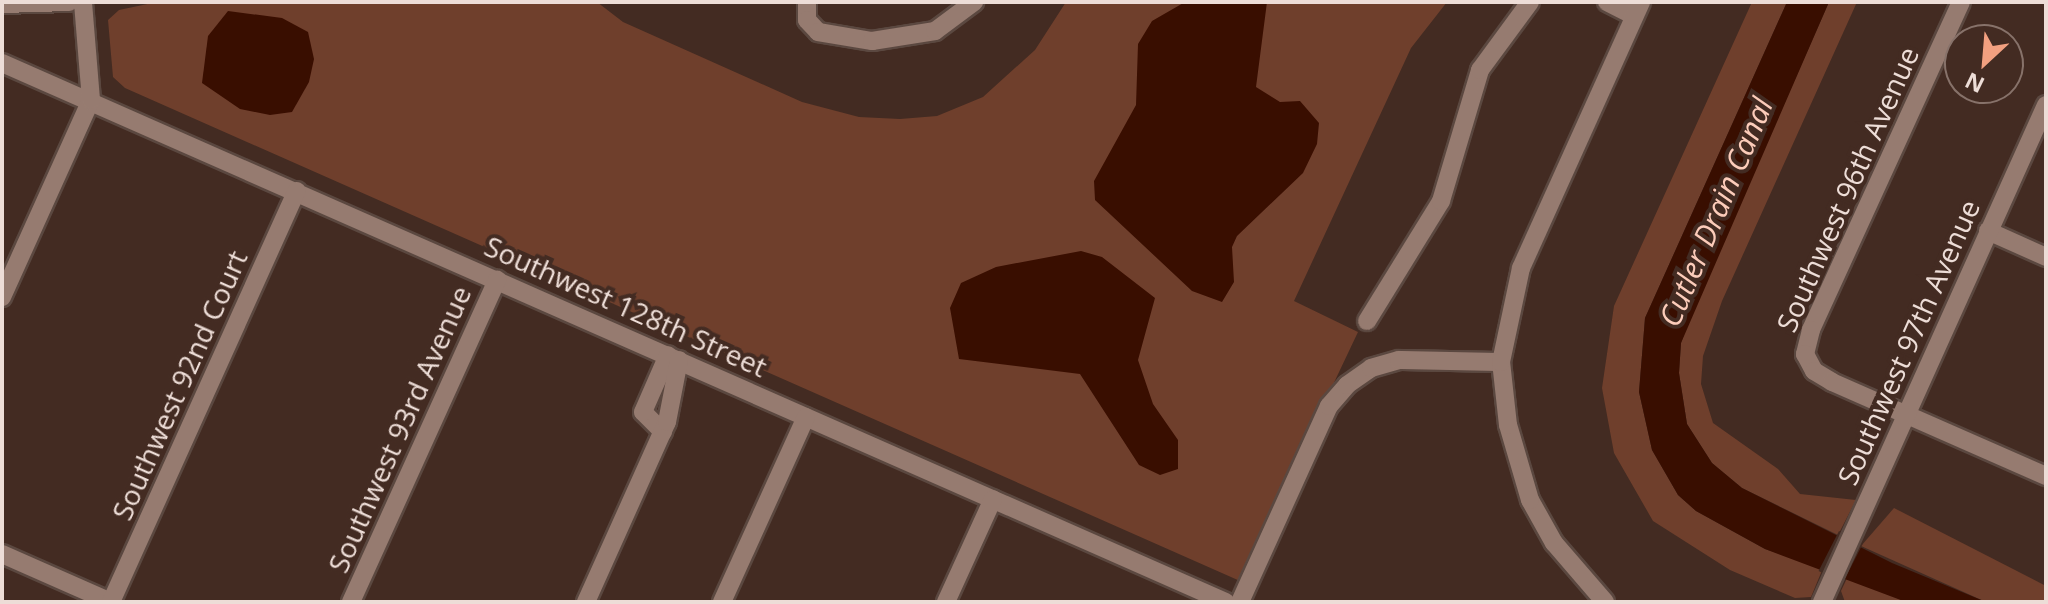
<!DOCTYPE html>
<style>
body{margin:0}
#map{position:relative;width:2048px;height:604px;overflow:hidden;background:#432b22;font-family:"Open Sans",sans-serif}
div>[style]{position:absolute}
.green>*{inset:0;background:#6f3f2c}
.water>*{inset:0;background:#390e00}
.pier>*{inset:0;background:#432b22;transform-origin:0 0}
.roads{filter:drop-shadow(2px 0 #5b4840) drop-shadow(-2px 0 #5b4840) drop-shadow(0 2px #5b4840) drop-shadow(0 -2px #5b4840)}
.minor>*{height:18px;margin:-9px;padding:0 9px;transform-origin:9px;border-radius:9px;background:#967b70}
span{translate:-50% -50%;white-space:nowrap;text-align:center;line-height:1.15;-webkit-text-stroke:8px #432b22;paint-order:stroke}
.street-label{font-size:28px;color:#edddd7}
.water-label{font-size:30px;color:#fcccba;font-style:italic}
.frame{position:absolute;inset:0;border:4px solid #edddd7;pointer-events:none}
.north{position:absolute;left:1944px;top:24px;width:80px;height:80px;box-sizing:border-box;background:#432b22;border:2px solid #87726a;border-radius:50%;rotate:206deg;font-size:22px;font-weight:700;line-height:32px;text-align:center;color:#edddd7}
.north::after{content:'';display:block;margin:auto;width:28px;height:36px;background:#f2a080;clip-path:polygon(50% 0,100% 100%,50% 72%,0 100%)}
</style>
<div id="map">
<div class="green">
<div style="clip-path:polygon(157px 2px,597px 2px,623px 22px,802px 102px,859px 117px,900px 119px,937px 116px,983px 97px,1035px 50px,1066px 2px,1447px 2px,1411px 48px,1294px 301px,1358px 332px,1240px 581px,125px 88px,113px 77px,108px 20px,119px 10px)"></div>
<div style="clip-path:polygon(1752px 2px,1787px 2px,1645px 318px,1639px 392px,1652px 450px,1678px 495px,1696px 511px,1765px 549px,1823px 568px,1811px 597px,1795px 598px,1730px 570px,1653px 521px,1614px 453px,1602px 388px,1614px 306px)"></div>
<div style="clip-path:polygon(1829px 2px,1857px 2px,1722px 301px,1703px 356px,1701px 384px,1713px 423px,1778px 469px,1800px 494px,1856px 500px,1838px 535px,1742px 488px,1712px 463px,1687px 424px,1679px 373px,1681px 343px,1692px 312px)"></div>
<div style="clip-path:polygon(1894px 508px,2046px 586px,2046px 602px,1986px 602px,1861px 546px)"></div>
<div style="clip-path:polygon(1848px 576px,1906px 602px,1845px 602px,1841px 591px)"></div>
</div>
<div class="water">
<div style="clip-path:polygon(1185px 2px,1267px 2px,1256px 87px,1280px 102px,1300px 101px,1319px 123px,1317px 144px,1303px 173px,1237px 236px,1232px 247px,1234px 282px,1222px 302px,1192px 291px,1095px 200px,1094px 181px,1136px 105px,1138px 44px,1152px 21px)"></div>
<div style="clip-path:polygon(1787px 2px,1829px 2px,1681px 343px,1679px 373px,1687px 424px,1712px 463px,1742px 488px,1892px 563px,1986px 602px,1906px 602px,1765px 549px,1696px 511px,1678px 495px,1652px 450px,1639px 392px,1645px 318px)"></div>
<div style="clip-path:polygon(228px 11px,282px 18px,308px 32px,314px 59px,309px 82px,292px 112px,270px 115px,240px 109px,202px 83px,208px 36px)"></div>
<div style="clip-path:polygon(1081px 251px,1102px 257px,1155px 298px,1138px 360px,1153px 404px,1178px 440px,1178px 469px,1160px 475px,1139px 465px,1080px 374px,959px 359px,950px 308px,961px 283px,996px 267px)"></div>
</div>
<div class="pier">
<div style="left:1839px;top:531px;width:27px;height:45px;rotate:27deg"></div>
</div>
<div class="roads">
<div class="minor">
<div style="left:807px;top:2px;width:18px;rotate:90deg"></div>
<div style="left:807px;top:20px;width:16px;rotate:47deg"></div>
<div style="left:818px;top:32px;width:55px;rotate:9.5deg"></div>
<div style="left:872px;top:41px;width:64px;rotate:-9deg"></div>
<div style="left:935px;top:31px;width:49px;rotate:-36.6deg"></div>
<div style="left:1607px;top:2px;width:30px;rotate:27deg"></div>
<div style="left:1961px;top:2px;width:361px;rotate:114.6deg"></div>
<div style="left:1811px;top:330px;width:25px;rotate:104deg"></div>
<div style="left:1805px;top:354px;width:19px;rotate:62deg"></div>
<div style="left:1814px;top:371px;width:21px;rotate:31deg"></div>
<div style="left:1832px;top:382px;width:234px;rotate:23.7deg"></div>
<div style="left:2px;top:4px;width:67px;rotate:-1.7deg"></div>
<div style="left:2px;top:63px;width:1337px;rotate:23.77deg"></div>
<div style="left:1988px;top:231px;width:64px;rotate:24.1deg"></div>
<div style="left:2px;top:297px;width:216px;rotate:-65.7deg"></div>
<div style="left:91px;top:100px;width:98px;rotate:-94.7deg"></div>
<div style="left:1367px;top:321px;width:141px;rotate:-58.3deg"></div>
<div style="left:1441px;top:201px;width:137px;rotate:-73.4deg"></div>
<div style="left:1480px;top:70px;width:84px;rotate:-53.7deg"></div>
<div style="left:663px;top:432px;width:28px;rotate:-135deg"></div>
<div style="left:643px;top:412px;width:62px;rotate:-66.3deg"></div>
<div style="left:2px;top:554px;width:119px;rotate:23.8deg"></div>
<div style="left:111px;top:602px;width:451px;rotate:-65.7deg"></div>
<div style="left:351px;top:602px;width:354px;rotate:-65.6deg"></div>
<div style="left:586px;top:602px;width:197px;rotate:-65.8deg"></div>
<div style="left:667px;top:422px;width:63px;rotate:-79deg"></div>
<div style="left:722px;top:602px;width:203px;rotate:-65.6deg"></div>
<div style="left:946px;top:602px;width:113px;rotate:-65.5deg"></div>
<div style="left:1240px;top:602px;width:215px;rotate:-65.6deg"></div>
<div style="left:1329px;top:406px;width:28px;rotate:-49deg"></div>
<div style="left:1347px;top:385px;width:29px;rotate:-35deg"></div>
<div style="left:1371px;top:368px;width:29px;rotate:-16deg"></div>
<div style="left:1399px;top:360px;width:102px;rotate:1.1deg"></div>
<div style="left:1605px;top:602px;width:78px;rotate:-130.8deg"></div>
<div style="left:1554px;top:543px;width:49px;rotate:-119.2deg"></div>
<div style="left:1530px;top:500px;width:78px;rotate:-106.3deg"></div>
<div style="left:1508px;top:425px;width:63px;rotate:-96.3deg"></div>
<div style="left:1501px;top:362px;width:96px;rotate:-78deg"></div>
<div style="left:1521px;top:268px;width:292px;rotate:-65.7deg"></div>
<div style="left:1822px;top:602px;width:545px;rotate:-65.74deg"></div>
</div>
</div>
<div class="street-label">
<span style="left:1847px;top:189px;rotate:-66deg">Southwest 96th Avenue</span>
<span style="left:626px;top:306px;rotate:24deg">Southwest 128th Street</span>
<span style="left:1908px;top:342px;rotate:-66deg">Southwest 97th Avenue</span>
<span style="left:179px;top:385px;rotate:-66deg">Southwest 92nd Court</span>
<span style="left:399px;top:429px;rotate:-66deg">Southwest 93rd Avenue</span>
</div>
<div class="water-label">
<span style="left:1716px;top:212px;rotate:-67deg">Cutler Drain Canal</span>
</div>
<div class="frame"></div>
<div class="north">N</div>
</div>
